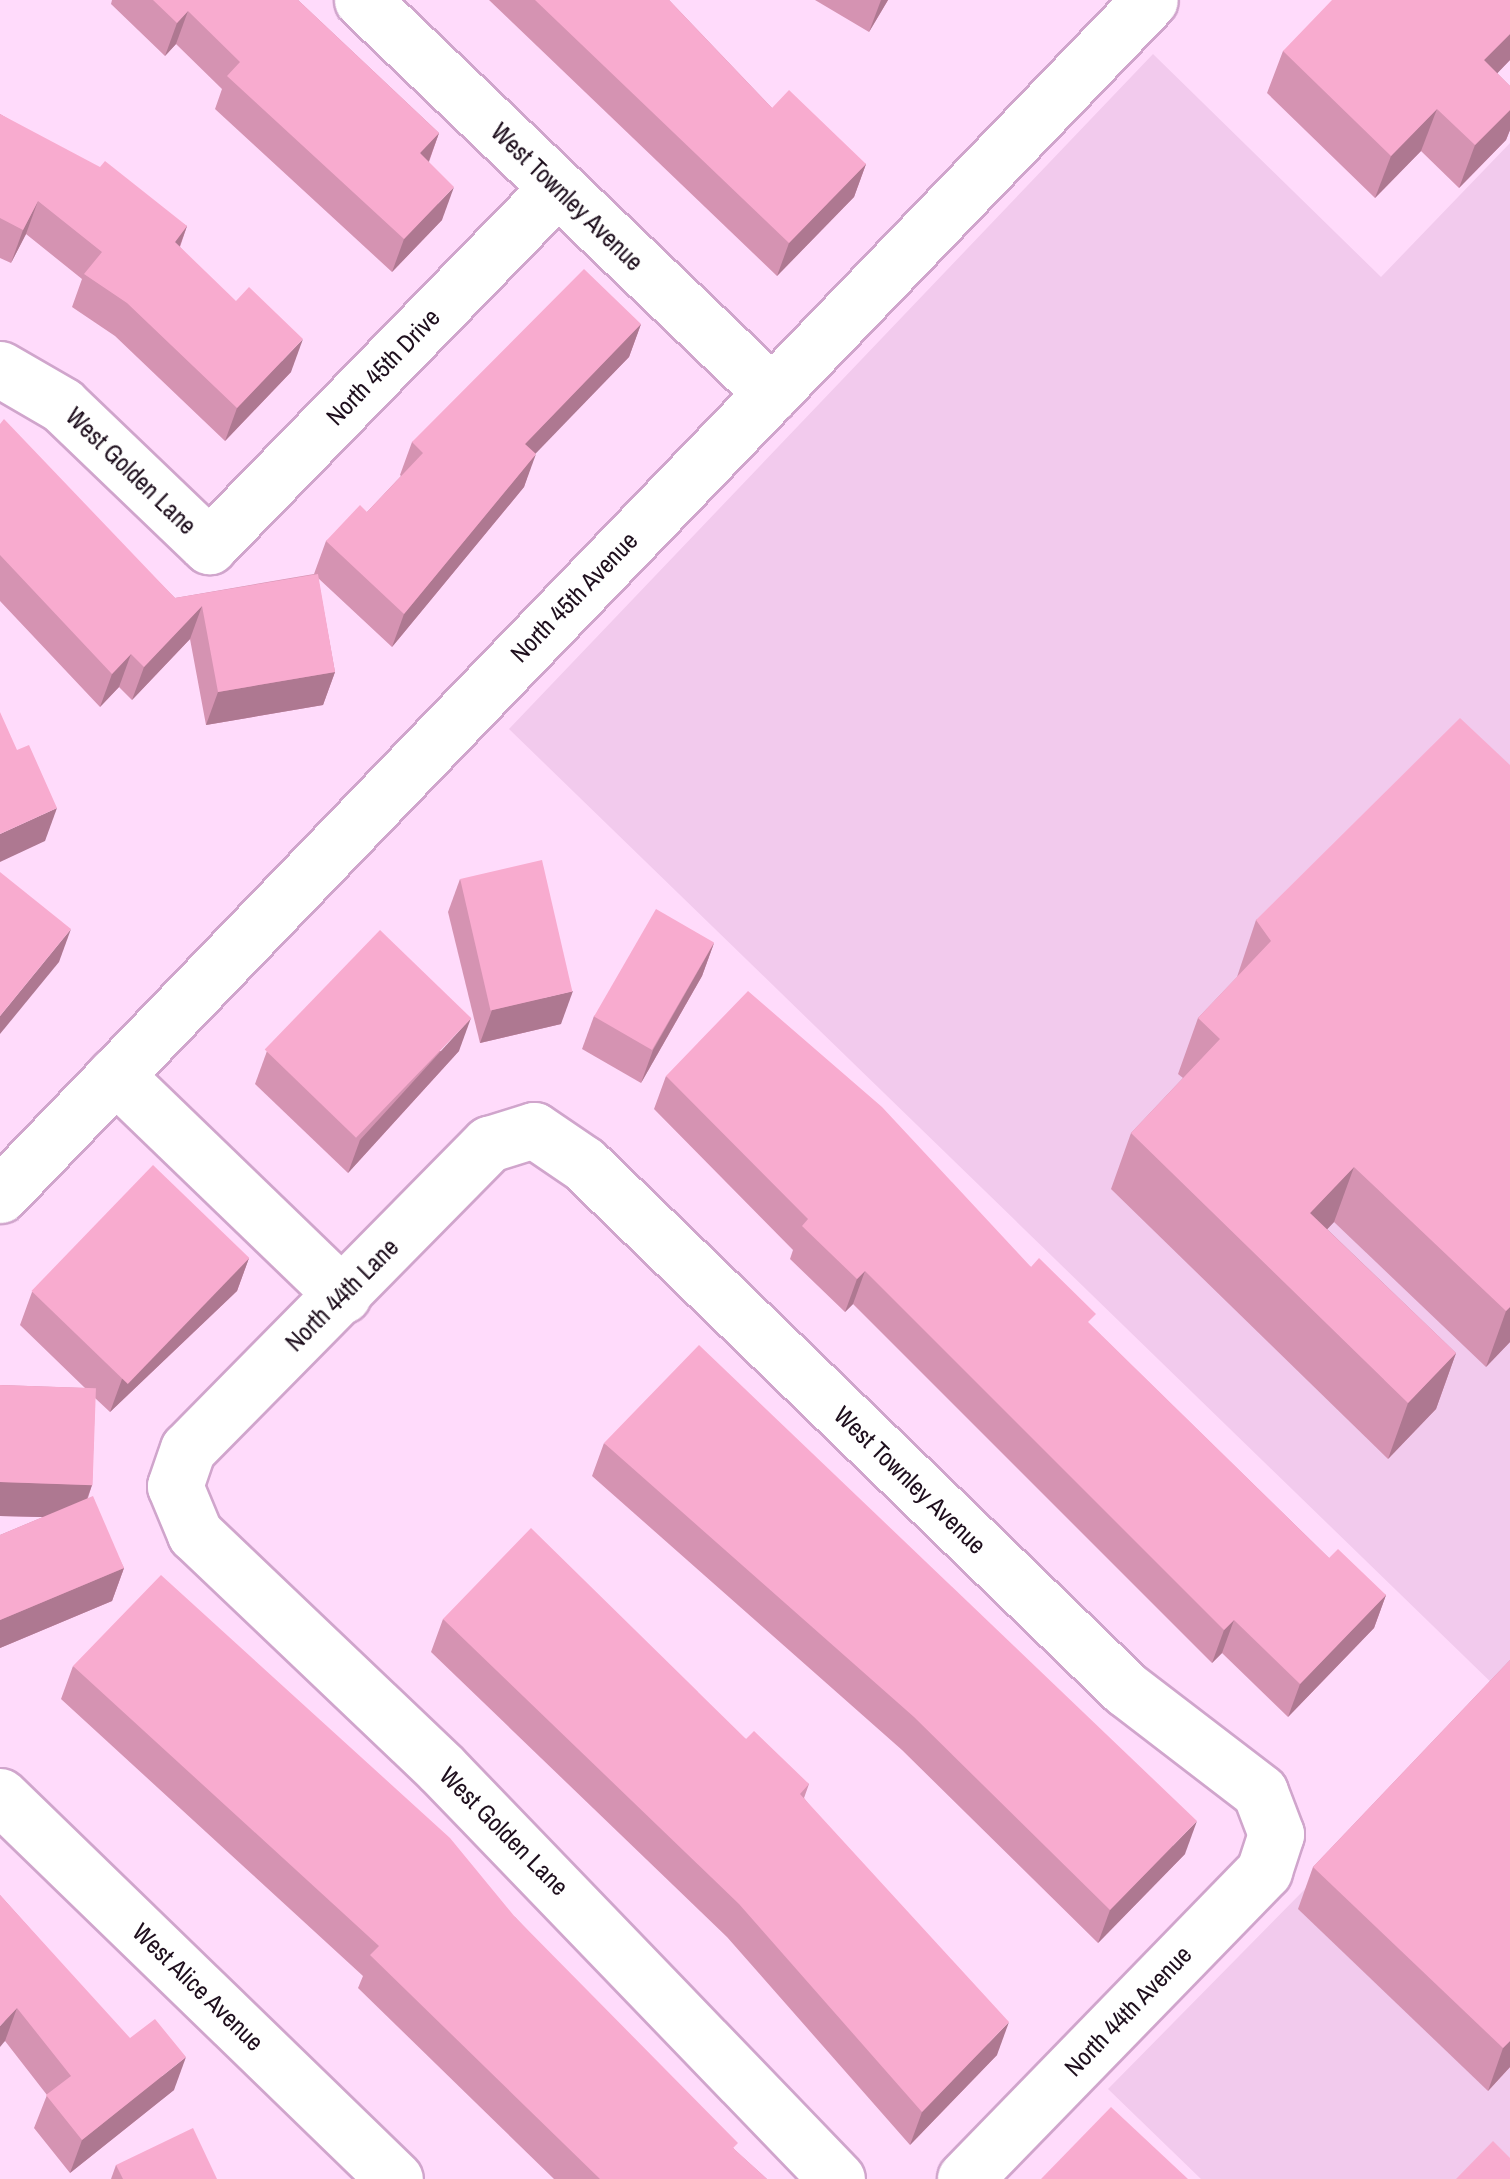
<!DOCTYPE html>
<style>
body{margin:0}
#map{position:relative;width:1510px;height:2179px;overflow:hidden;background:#ffdbfb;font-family:"Archivo Narrow",sans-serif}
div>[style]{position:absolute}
.built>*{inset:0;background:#f2caed}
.roads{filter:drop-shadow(2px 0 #d0a5cc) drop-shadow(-2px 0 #d0a5cc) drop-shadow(0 2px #d0a5cc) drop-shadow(0 -2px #d0a5cc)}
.minor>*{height:55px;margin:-27.5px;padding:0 27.5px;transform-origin:27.5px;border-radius:27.5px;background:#fff}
.wall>*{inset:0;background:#d593b2}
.shaded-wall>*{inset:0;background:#ae7891}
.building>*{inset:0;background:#f8abcf;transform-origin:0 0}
span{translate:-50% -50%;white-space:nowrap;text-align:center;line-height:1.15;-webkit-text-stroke:10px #fff;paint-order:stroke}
.street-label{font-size:25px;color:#1e0f1d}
</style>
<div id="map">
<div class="built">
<div style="clip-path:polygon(1153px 54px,1381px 277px,1510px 143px,1510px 2179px,1201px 2179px,1108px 2089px,1500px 1691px,509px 729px)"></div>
</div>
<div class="roads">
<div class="minor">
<div style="left:362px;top:0;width:568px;rotate:43.79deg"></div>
<div style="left:0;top:369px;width:72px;rotate:30.1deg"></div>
<div style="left:62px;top:405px;width:204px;rotate:43.8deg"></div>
<div style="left:209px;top:546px;width:499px;rotate:-45.8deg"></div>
<div style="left:115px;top:1075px;width:317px;rotate:44deg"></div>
<div style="left:0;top:1195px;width:1658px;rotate:-46.1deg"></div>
<div style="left:0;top:1796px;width:550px;rotate:44.12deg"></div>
<div style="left:837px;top:2179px;width:571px;rotate:-133.94deg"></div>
<div style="left:441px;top:1768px;width:340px;rotate:-136.4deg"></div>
<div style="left:195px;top:1534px;width:52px;rotate:-112.6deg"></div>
<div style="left:175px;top:1486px;width:39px;rotate:-71deg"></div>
<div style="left:188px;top:1449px;width:429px;rotate:-45.4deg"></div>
<div style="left:489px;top:1144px;width:47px;rotate:-17.3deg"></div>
<div style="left:534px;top:1130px;width:60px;rotate:34.2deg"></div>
<div style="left:584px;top:1164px;width:755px;rotate:44.09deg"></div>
<div style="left:1126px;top:1689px;width:169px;rotate:37.5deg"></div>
<div style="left:1260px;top:1792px;width:45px;rotate:69.1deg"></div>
<div style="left:1276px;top:1834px;width:39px;rotate:108deg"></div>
<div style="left:1264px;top:1871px;width:429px;rotate:134.2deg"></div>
</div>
</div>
<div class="wall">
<div style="clip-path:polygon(112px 0,298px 0,439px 133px,429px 162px,442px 220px,392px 272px,215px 109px,222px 89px,176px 44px,165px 56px,111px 4px)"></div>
<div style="clip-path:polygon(489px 0,669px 0,772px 108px,866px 164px,854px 197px,777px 276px)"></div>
<div style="clip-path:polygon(815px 0,888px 0,869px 32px)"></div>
<div style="clip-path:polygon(1510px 0,1510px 60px,1497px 73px,1510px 86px,1510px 130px,1506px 140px,1459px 188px,1421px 151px,1375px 198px,1267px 93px,1283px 51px)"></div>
<div style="clip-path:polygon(0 114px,187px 226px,180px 247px,291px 372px,225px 441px,115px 336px,72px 307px,82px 279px,26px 234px,11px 263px,0 258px)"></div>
<div style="clip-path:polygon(641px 324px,629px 357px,535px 453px,524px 487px,392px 647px,318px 578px,335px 672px,323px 705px,206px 725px,190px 639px,132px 700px,119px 687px,100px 707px,0 601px,0 424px,175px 598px,314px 574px,326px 541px,367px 512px,401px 476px,400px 475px,412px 442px)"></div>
<div style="clip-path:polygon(1510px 765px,1510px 1342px,1486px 1367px,1334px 1222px,1327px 1229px,1456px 1353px,1436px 1409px,1388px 1459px,1111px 1189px,1131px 1133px,1183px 1078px,1178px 1074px,1198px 1018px,1237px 977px,1256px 920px)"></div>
<div style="clip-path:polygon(460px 879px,561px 1024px,480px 1043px,448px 912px)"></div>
<div style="clip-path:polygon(714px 943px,702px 976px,641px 1083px,582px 1049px,594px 1016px)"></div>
<div style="clip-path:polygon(267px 1051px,459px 1051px,348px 1173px,255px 1084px)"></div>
<div style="clip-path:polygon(666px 1076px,1031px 1267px,1329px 1558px,1386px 1595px,1374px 1628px,1288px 1717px,1222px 1653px,1212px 1663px,853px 1304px,845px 1312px,790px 1259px,793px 1250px,654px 1109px)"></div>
<div style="clip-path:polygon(249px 1258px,237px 1291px,110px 1412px,95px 1398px,92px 1485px,88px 1498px,124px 1568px,112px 1601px,0 1648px,0 1535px,43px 1517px,0 1516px,0 1385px,85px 1388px,20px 1325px,32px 1292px)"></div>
<div style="clip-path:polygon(604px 1443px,1185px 1854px,1098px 1943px,902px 1750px,592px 1476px)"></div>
<div style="clip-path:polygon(443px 1619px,746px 1739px,809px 1784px,804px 1798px,997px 2055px,910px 2145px,727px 1937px,431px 1652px)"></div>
<div style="clip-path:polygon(1510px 1660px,1510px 2067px,1488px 2091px,1298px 1909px,1313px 1867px)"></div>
<div style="clip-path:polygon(73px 1666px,515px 1917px,735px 2150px,767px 2179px,554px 2179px,358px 1988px,363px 1976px,61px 1699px)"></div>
<div style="clip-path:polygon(0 1895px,174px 2090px,70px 2173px,34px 2128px,47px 2095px,5px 2041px)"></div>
<div style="clip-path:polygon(116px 2165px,217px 2179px,111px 2179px)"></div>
</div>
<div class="shaded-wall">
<div style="clip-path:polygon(881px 0,888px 0,869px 32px)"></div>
<div style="clip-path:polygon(188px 11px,176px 44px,165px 56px,177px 23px)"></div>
<div style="clip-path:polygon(1510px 34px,1510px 60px,1469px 103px,1484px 60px)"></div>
<div style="clip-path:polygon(1437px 109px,1421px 151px,1375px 198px,1391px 156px)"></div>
<div style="clip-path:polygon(1510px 110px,1510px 130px,1506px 140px,1459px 188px,1475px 145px)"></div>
<div style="clip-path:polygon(439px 133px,427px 166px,420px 153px)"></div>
<div style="clip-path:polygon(866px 164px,854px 197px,777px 276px,789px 243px)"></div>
<div style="clip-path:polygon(454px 187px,442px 220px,392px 272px,404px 239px)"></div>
<div style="clip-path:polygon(38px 201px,26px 234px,11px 263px,23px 230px)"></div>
<div style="clip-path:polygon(187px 226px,175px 259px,175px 242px)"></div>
<div style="clip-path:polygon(641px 324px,629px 357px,513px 477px,525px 444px)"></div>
<div style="clip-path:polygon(303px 339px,291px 372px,225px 441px,237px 408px)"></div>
<div style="clip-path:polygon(536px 454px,524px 487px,392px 647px,404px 614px)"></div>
<div style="clip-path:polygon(202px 606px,190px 639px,132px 700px,144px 667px)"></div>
<div style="clip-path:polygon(131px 654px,119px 687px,100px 707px,112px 674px)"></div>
<div style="clip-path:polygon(335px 672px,323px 705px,206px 725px,218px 692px)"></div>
<div style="clip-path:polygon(57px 808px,45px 841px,0 862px,0 834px)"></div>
<div style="clip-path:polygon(71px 929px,59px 962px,0 1034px,0 1016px)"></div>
<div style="clip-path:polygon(714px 943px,702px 976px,641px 1083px,653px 1050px)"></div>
<div style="clip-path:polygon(573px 991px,561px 1024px,480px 1043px,492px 1010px)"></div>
<div style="clip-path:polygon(471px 1018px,459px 1051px,348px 1173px,360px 1140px)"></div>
<div style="clip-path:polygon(1354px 1167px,1334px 1222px,1290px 1269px,1310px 1213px)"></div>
<div style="clip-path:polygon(249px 1258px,237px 1291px,110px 1412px,122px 1379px)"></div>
<div style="clip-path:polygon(865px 1271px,853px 1304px,845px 1312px,857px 1279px)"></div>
<div style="clip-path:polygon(1510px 1307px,1510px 1342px,1486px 1367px,1506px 1311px)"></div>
<div style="clip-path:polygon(1456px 1353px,1436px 1409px,1388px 1459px,1408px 1403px)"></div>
<div style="clip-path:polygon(0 1482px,92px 1485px,80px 1518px,0 1516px)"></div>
<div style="clip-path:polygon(124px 1568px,112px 1601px,0 1648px,0 1620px)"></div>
<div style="clip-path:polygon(1386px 1595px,1374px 1628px,1288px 1717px,1300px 1684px)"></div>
<div style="clip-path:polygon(1234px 1620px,1222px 1653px,1212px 1663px,1224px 1630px)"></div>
<div style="clip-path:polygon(1197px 1821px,1185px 1854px,1098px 1943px,1110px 1910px)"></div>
<div style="clip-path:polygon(17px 2008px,5px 2041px,0 2047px,0 2026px)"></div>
<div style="clip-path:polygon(1009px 2022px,997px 2055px,910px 2145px,922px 2112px)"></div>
<div style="clip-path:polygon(1510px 2041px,1510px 2067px,1488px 2091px,1503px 2048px)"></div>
<div style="clip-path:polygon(186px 2057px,174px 2090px,70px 2173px,82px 2140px)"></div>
</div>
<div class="building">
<div style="clip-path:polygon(153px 0,298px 0,439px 133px,420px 153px,454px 187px,404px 239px,227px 76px,240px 62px,188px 11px,177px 23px)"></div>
<div style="clip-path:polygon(535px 0,669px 0,772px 108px,789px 90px,866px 164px,789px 243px)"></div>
<div style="clip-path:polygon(1332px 0,1510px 0,1510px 34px,1484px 60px,1510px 86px,1510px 110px,1475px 145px,1437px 109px,1391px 156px,1283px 51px)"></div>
<div style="clip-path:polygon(0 114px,100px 167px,105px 161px,187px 226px,175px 242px,236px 301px,249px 287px,303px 339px,237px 408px,127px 303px,84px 274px,102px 252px,38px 201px,23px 230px,0 218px)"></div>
<div style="clip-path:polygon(584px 269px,641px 324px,525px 444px,536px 454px,404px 614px,326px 541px,360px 505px,367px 512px,423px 453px,412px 442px)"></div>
<div style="clip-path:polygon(4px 419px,175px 598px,318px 574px,335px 672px,218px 692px,202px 606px,144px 667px,131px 654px,112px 674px,0 555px,0 424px)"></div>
<div style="clip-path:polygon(0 712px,17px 750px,29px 745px,57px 808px,0 834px)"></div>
<div style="clip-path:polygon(1460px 718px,1510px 765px,1510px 1307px,1506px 1311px,1354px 1167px,1310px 1213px,1456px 1353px,1408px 1403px,1131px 1133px,1220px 1039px,1198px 1018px,1271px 941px,1256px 920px)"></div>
<div style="left:542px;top:860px;width:135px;height:84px;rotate:77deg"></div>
<div style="clip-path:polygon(0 872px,71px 929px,0 1016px)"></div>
<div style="left:656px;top:909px;width:67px;height:124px;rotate:30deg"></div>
<div style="left:380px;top:930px;width:127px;height:166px;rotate:44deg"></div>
<div style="clip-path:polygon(748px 991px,882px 1107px,1031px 1267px,1039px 1258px,1096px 1314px,1088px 1322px,1329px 1558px,1338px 1549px,1386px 1595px,1300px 1684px,1234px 1620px,1224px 1630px,865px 1271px,857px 1279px,802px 1226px,808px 1219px,666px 1076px)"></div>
<div style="left:153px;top:1165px;width:134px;height:175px;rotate:44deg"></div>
<div style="clip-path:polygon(699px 1345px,1197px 1821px,1110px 1910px,914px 1717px,604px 1443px)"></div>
<div style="left:0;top:1385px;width:96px;height:97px;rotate:2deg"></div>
<div style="clip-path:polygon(93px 1496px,124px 1568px,0 1620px,0 1535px)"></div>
<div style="clip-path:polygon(531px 1528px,746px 1739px,754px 1731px,809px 1784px,800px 1794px,1009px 2022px,922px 2112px,739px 1904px,443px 1619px)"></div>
<div style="clip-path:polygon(161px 1575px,450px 1838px,515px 1917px,738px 2143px,733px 2148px,767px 2179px,600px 2179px,370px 1955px,379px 1946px,73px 1666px)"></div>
<div style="clip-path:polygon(1510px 1660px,1510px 2041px,1503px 2048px,1313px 1867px)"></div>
<div style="clip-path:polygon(0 1895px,130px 2038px,155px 2019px,186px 2057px,82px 2140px,46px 2095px,71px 2076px,17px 2008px,0 2026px)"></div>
<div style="clip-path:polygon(1111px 2107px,1188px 2179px,1041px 2179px)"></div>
<div style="clip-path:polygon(193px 2128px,217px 2179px,123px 2179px,116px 2165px)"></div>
<div style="clip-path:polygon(1493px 2141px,1510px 2158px,1510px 2179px,1456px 2179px)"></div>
</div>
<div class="street-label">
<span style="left:567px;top:197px;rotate:44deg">West Townley Avenue</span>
<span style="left:383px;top:367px;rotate:-46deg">North 45th Drive</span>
<span style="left:131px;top:471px;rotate:44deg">West Golden Lane</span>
<span style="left:574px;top:597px;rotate:-46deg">North 45th Avenue</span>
<span style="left:342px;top:1295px;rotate:-45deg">North 44th Lane</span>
<span style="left:910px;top:1480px;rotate:44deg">West Townley Avenue</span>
<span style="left:504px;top:1831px;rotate:45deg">West Golden Lane</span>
<span style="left:198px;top:1987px;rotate:44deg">West Alice Avenue</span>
<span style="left:1128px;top:2011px;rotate:-46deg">North 44th Avenue</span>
</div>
</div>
